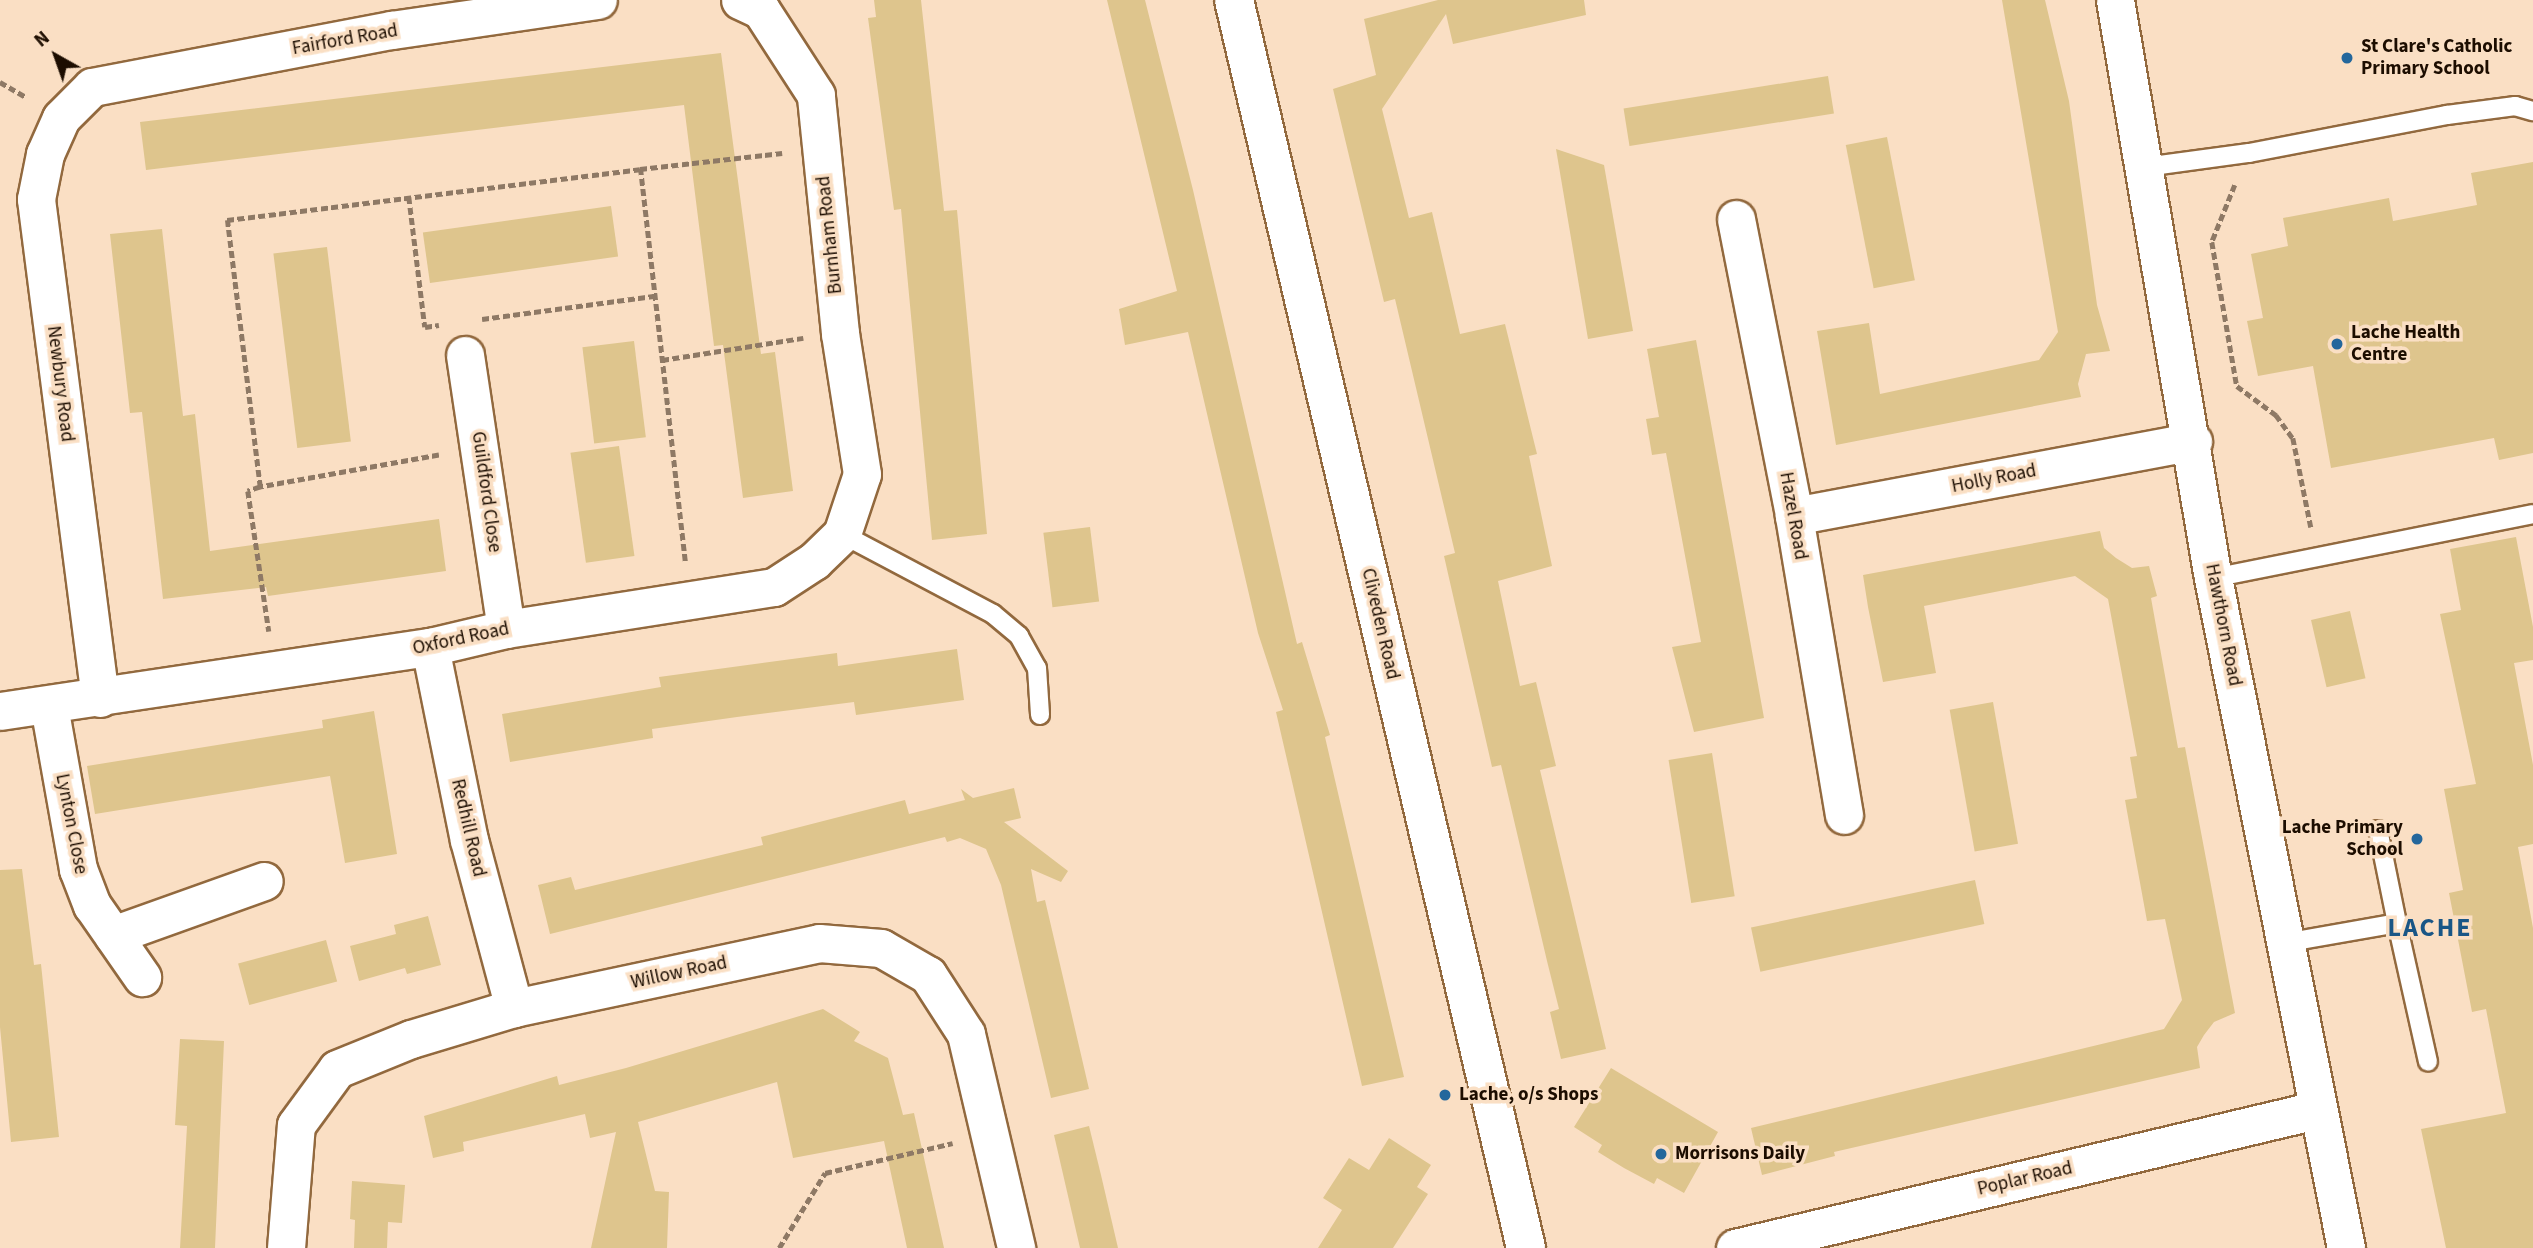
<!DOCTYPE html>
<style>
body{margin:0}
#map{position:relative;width:2533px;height:1248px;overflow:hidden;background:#fadfc4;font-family:"Source Sans 3",sans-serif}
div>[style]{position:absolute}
.building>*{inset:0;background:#dec58d;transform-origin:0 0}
.path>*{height:4.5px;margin-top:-2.25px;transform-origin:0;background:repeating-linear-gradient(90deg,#8e7965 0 7px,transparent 0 10.5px)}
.roads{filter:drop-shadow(2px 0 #92693e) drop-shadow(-2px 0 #92693e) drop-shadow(0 2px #92693e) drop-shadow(0 -2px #92693e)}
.lane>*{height:18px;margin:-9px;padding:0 9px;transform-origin:9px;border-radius:9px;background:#fff}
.street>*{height:37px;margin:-18.5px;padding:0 18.5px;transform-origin:18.5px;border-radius:18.5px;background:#fff}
.secondary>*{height:38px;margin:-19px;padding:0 19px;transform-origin:19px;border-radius:19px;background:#fff}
.dots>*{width:19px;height:19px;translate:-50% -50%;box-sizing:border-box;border:4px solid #fadfc4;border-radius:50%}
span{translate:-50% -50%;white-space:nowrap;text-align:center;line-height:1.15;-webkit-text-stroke:7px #fadfc4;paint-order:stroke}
.street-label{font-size:19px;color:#1c0d00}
.poi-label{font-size:19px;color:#1c0d00;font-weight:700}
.left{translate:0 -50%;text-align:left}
.right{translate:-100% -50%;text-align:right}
.district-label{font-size:26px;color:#195686;font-weight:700;letter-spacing:2px}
.north{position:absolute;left:21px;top:21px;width:70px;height:70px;-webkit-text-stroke:5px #fadfc4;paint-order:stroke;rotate:320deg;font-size:19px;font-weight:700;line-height:28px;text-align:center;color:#1c0d00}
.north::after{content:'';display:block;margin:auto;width:24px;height:32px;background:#1c0d00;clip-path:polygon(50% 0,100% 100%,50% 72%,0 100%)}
</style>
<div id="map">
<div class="building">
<div style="clip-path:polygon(874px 0,921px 0,944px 211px,957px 210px,987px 534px,932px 540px,901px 209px,894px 210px,868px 18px,876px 17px)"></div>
<div style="clip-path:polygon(1107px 0,1145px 0,1193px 190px,1297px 644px,1302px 642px,1330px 735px,1325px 737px,1404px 1077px,1362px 1086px,1276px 712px,1283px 710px,1258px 633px,1188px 332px,1125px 345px,1119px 309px,1177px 291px)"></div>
<div style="clip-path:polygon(1438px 0,1584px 0,1586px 15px,1453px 44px,1446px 14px,1382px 109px,1409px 218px,1432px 212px,1460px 334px,1505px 324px,1537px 454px,1529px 456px,1552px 566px,1498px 581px,1520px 686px,1536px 682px,1556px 766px,1540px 770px,1606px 1049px,1561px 1059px,1550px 1012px,1559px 1009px,1547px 961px,1501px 765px,1492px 767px,1444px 556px,1455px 553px,1395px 299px,1384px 302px,1333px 89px,1376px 75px,1364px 19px)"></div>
<div style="clip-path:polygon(2002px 0,2045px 0,2069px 101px,2097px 305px,2110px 351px,2086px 354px,2078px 384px,2081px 397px,1836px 445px,1817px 331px,1869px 323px,1880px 394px,2039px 360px,2058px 332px)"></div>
<div style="clip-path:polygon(721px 53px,761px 354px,775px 352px,793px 491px,743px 498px,723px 345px,714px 346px,684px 105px,146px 170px,140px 122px)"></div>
<div style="left:1828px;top:76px;width:38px;height:207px;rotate:81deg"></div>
<div style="left:1887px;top:137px;width:146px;height:42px;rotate:79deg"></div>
<div style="clip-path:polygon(1556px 149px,1604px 165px,1633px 331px,1588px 339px)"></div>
<div style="clip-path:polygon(2533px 162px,2533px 453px,2499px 460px,2494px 438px,2331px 468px,2313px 366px,2258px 376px,2247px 321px,2263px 318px,2251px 254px,2288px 246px,2283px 218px,2389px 198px,2393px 221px,2477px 205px,2471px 173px)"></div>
<div style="left:611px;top:206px;width:51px;height:190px;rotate:82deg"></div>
<div style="clip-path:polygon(162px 229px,183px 416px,195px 414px,210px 551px,439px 519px,446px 571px,268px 596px,266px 587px,163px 599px,142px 412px,130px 413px,110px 234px)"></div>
<div style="left:327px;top:247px;width:196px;height:54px;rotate:83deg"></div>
<div style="clip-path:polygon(1696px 340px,1764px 718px,1694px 732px,1672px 647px,1701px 642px,1666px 453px,1652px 455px,1646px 419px,1659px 417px,1647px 349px)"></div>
<div style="left:634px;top:341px;width:97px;height:52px;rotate:83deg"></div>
<div style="left:619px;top:446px;width:111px;height:49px;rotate:82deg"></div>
<div style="left:1090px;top:527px;width:75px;height:47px;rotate:83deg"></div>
<div style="clip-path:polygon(2100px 531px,2104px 548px,2116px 558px,2132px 568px,2149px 566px,2157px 596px,2151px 598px,2178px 748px,2185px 747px,2235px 1013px,2214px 1022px,2204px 1035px,2197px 1047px,2200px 1068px,1834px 1152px,1835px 1156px,1762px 1175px,1751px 1128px,2164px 1029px,2182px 1000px,2165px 919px,2147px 921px,2130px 828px,2125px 800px,2137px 798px,2130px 757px,2137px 756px,2108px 599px,2075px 576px,1924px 606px,1936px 673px,1883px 682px,1868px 607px,1863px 575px)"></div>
<div style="clip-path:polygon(2516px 537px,2533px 627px,2533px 660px,2514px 663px,2533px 765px,2533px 844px,2518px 847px,2533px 928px,2533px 1248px,2446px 1248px,2421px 1129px,2506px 1113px,2486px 1009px,2472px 1012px,2449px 893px,2463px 890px,2444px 789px,2476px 784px,2440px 614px,2461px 610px,2450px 549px)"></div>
<div style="left:2350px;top:611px;width:69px;height:40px;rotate:77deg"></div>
<div style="clip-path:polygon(957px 649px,964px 700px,856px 715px,854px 702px,737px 717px,652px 729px,653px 738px,510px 762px,502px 714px,661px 687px,659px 677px,837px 653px,838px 666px)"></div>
<div style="left:1993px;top:702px;width:144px;height:44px;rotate:80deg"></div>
<div style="clip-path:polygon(374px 711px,397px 854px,345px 863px,330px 776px,95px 814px,87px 766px,323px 728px,322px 720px)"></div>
<div style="left:1712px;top:753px;width:145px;height:44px;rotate:81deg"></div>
<div style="clip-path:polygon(1014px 788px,1021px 818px,1004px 822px,1068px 871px,1061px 882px,1031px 869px,1037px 902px,1045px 900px,1089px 1089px,1051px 1098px,1001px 885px,986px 849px,960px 838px,947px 842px,945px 837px,550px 934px,538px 885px,571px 877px,575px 890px,763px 845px,761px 837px,905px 800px,909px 814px,965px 800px,961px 789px,973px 798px)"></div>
<div style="clip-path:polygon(22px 869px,34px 965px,41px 964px,59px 1137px,11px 1142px,0 1027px,0 870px)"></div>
<div style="left:1975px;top:880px;width:45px;height:229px;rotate:78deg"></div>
<div style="clip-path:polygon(428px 916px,441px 965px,407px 974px,405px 968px,359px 981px,350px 946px,396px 934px,394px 925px)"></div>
<div style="left:326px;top:940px;width:43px;height:91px;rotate:75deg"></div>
<div style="clip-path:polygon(823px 1009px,860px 1032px,854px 1041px,888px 1058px,903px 1115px,914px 1113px,944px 1248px,907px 1248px,884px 1141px,793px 1158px,777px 1082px,638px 1122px,655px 1191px,669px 1192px,667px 1248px,591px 1248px,616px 1132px,590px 1138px,585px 1114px,463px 1142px,464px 1151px,433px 1158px,424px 1116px,557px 1076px,559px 1085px,626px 1068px)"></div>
<div style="clip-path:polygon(180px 1039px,224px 1041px,215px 1248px,180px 1248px,187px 1126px,175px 1125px)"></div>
<div style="clip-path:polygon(1611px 1068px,1718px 1132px,1684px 1193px,1657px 1178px,1654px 1184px,1624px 1168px,1598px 1152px,1602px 1145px,1574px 1127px)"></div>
<div style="clip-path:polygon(1089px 1126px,1101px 1175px,1118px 1248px,1080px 1248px,1054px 1135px)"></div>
<div style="clip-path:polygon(1389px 1138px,1431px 1165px,1417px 1187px,1428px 1194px,1393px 1248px,1318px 1248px,1342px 1210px,1323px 1198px,1349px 1158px,1369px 1170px)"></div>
<div style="clip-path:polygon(352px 1181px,405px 1185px,402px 1223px,388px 1222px,387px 1248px,354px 1248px,355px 1220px,350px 1219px)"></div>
</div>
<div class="path">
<div style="left:0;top:82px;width:30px;rotate:30deg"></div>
<div style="left:2235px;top:185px;width:61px;rotate:112deg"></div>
<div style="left:2212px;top:242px;width:146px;rotate:80.2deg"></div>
<div style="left:2237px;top:386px;width:49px;rotate:36.6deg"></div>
<div style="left:2276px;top:415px;width:29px;rotate:54deg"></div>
<div style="left:2293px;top:438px;width:91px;rotate:78.6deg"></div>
<div style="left:409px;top:197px;width:131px;rotate:83deg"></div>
<div style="left:425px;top:327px;width:14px;rotate:-8deg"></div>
<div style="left:482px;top:319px;width:175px;rotate:-7.6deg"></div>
<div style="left:662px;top:360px;width:143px;rotate:-8.9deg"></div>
<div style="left:439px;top:455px;width:182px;rotate:169.9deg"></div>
<div style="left:260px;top:487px;width:269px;rotate:-97deg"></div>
<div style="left:227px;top:220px;width:416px;rotate:-7deg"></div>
<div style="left:260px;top:487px;width:13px;rotate:162deg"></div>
<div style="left:248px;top:491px;width:142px;rotate:81.5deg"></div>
<div style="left:685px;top:561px;width:395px;rotate:-96.5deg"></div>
<div style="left:640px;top:169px;width:143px;rotate:-6.4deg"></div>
<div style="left:779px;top:1248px;width:88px;rotate:-58.5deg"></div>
<div style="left:825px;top:1173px;width:131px;rotate:-13.2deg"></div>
</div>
<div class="roads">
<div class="lane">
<div style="left:2145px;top:167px;width:105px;rotate:-7.7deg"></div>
<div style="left:2249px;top:153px;width:202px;rotate:-10.9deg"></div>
<div style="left:2447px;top:115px;width:69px;rotate:-7.5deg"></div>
<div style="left:2515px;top:106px;width:19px;rotate:16deg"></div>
<div style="left:842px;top:534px;width:171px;rotate:27.9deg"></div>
<div style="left:993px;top:614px;width:34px;rotate:40deg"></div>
<div style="left:1019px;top:636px;width:37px;rotate:61deg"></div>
<div style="left:1037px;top:668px;width:47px;rotate:86.3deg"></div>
<div style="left:2213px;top:578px;width:326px;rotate:-11.3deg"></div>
<div style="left:2397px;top:923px;width:142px;rotate:77.4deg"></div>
<div style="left:2284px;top:943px;width:115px;rotate:-10deg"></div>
<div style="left:2397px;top:923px;width:95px;rotate:-101.5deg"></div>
</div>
<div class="street">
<div style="left:2115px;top:0;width:586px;rotate:80.38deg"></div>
<div style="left:2213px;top:578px;width:683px;rotate:78.77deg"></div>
<div style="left:1736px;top:219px;width:303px;rotate:78.9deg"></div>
<div style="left:1794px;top:516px;width:303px;rotate:80.5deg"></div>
<div style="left:465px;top:355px;width:277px;rotate:81.5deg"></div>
<div style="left:1794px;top:516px;width:406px;rotate:-10.6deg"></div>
<div style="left:430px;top:647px;width:197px;rotate:78.6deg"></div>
<div style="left:469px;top:840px;width:174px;rotate:75deg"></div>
<div style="left:100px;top:698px;width:503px;rotate:-97.31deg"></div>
<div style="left:36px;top:199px;width:46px;rotate:-78.7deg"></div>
<div style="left:45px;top:154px;width:39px;rotate:-66deg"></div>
<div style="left:61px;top:118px;width:44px;rotate:-45deg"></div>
<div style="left:92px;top:87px;width:305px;rotate:-10.8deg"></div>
<div style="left:392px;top:30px;width:208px;rotate:-8.3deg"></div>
<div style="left:49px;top:706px;width:166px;rotate:79.9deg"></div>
<div style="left:78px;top:869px;width:39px;rotate:69deg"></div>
<div style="left:92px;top:905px;width:88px;rotate:55.2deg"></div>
<div style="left:0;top:711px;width:435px;rotate:-8.5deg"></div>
<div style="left:430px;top:647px;width:78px;rotate:-13.3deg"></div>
<div style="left:506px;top:629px;width:271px;rotate:-8.9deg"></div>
<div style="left:774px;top:587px;width:48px;rotate:-33deg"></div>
<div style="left:814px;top:561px;width:39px;rotate:-44deg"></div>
<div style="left:842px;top:534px;width:63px;rotate:-71.6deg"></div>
<div style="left:862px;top:474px;width:143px;rotate:-98.9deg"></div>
<div style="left:840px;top:333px;width:239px;rotate:-95.8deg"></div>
<div style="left:816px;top:95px;width:101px;rotate:-122.9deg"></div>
<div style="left:761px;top:10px;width:23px;rotate:-155deg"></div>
<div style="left:113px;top:935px;width:160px;rotate:-19.7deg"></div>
<div style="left:286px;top:1248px;width:123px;rotate:-85.4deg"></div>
<div style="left:296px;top:1125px;width:69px;rotate:-53.8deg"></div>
<div style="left:337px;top:1069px;width:80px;rotate:-22.1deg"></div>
<div style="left:411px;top:1039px;width:108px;rotate:-16.8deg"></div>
<div style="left:514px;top:1008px;width:312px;rotate:-12deg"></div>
<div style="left:819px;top:943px;width:62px;rotate:4.6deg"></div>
<div style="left:881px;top:948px;width:54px;rotate:29.9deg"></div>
<div style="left:928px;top:975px;width:70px;rotate:57.2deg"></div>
<div style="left:966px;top:1034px;width:220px;rotate:76.8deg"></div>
<div style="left:1735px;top:1248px;width:597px;rotate:-13.36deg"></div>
</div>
<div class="secondary">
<div style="left:1234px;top:0;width:1282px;rotate:76.83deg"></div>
</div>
</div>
<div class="dots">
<div style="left:2347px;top:58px;background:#24679c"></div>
<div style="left:2337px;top:344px;background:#24679c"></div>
<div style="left:2417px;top:839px;background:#24679c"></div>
<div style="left:1445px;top:1095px;background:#24679c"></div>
<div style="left:1661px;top:1154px;background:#24679c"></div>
</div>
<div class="street-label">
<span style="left:345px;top:40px;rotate:-10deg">Fairford Road</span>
<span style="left:830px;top:235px;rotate:-96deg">Burnham Road</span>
<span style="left:60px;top:384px;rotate:83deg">Newbury Road</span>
<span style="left:1994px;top:479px;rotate:-11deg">Holly Road</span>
<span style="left:486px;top:492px;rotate:82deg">Guildford Close</span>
<span style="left:1793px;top:516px;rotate:80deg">Hazel Road</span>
<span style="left:1380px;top:624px;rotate:77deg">Cliveden Road</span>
<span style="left:2223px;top:625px;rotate:79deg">Hawthorn Road</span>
<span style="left:461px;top:639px;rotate:-12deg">Oxford Road</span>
<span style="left:71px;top:824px;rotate:79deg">Lynton Close</span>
<span style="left:468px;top:828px;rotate:77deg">Redhill Road</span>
<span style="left:679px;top:973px;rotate:-12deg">Willow Road</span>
<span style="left:2025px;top:1179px;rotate:-13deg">Poplar Road</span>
</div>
<div class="poi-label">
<span class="left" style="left:2361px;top:58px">St Clare's Catholic<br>Primary School</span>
<span class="left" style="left:2351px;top:344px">Lache Health<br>Centre</span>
<span class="right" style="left:2403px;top:839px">Lache Primary<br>School</span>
<span class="left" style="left:1459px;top:1095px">Lache, o/s Shops</span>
<span class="left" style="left:1675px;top:1154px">Morrisons Daily</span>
</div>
<div class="district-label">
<span style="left:2430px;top:928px">LACHE</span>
</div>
<div class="north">N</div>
</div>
